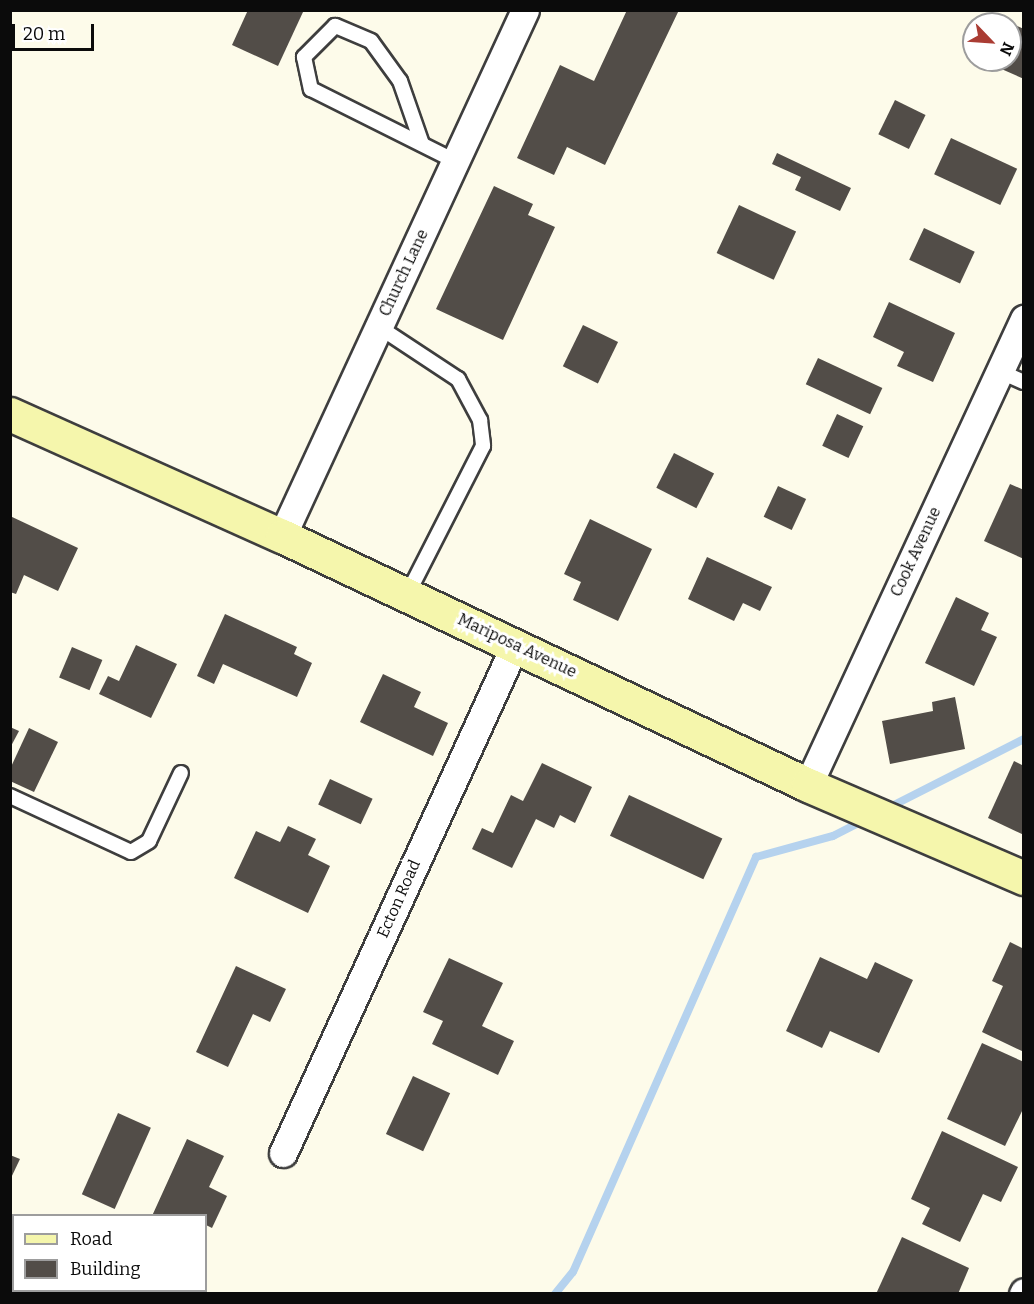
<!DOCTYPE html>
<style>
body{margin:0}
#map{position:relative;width:1034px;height:1304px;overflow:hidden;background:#fdfbea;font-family:Bitter,serif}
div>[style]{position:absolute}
.stream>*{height:8px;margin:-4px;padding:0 4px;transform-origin:4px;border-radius:4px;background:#b5d2ee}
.building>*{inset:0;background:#524d48;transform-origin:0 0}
.roads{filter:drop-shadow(2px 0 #3e3e3e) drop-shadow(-2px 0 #3e3e3e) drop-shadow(0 2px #3e3e3e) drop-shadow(0 -2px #3e3e3e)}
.lane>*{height:14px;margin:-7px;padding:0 7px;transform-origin:7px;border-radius:7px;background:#fff}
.street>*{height:27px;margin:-13.5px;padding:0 13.5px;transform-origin:13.5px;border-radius:13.5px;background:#fff}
.secondary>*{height:33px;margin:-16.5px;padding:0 16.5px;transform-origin:16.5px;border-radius:16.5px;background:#f5f6ac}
span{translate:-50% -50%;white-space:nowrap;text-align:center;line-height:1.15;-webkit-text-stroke:6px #fff;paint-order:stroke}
.street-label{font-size:16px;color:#0b0b0b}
.frame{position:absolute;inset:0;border:12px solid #0b0b0b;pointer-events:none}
.legend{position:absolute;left:12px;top:1214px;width:195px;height:78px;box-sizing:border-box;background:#fff;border:2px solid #9d9d9d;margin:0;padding:8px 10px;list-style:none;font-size:18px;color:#0b0b0b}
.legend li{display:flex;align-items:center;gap:12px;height:30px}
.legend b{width:30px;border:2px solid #9d9d9d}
.north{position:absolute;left:962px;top:12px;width:60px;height:60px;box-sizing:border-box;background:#fff;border:2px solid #9d9d9d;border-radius:50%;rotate:115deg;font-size:16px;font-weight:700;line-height:24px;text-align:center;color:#0b0b0b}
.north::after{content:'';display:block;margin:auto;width:21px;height:27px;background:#aa3c33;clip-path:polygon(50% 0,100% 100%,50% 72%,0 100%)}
.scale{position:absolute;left:12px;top:24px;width:82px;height:27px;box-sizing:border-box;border:3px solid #0b0b0b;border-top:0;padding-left:8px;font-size:18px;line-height:21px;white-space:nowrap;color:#0b0b0b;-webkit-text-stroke:4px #fff;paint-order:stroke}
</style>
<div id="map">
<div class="stream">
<div style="left:886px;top:809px;width:155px;rotate:-26.9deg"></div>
<div style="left:555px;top:1294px;width:28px;rotate:-51deg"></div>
<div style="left:573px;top:1272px;width:454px;rotate:-66.2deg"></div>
<div style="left:756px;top:857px;width:80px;rotate:-15.3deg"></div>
<div style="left:833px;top:836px;width:38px;rotate:-27deg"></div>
</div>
<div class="building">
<div style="clip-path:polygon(248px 10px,303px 12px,278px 66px,232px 45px)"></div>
<div style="clip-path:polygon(627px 10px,679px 10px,605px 165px,567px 147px,554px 175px,517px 158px,560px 65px,594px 81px)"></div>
<div style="clip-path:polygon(1010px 23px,1024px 29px,1024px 79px,990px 64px,1010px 60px)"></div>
<div style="left:895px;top:100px;width:34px;height:38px;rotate:26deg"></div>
<div style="left:951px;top:138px;width:73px;height:40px;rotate:25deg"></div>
<div style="clip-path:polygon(777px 153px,851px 188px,840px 211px,795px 190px,801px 177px,772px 164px)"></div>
<div style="clip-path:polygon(494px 186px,533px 204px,528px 215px,555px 227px,503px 340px,436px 309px)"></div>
<div style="left:739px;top:205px;width:63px;height:53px;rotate:25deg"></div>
<div style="left:924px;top:228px;width:56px;height:35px;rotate:25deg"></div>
<div style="clip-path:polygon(889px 302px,955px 333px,933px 382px,897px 366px,904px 352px,873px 337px)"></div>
<div style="left:583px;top:325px;width:39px;height:46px;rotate:26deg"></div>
<div style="left:818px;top:358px;width:71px;height:29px;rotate:25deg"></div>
<div style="left:837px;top:414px;width:29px;height:35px;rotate:25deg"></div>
<div style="left:674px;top:453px;width:45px;height:39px;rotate:27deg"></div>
<div style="clip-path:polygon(1010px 484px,1024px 490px,1024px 559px,984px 541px)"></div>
<div style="left:778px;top:486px;width:31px;height:34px;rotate:25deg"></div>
<div style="clip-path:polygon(10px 516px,78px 548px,58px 591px,24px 575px,16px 594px,10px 592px)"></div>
<div style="clip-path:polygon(590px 519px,652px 549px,618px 621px,573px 600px,581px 582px,564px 574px)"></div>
<div style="clip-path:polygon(707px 557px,772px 587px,760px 611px,743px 603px,734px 621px,688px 599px)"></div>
<div style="clip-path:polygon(956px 597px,989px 613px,981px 630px,997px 637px,974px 686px,925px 663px)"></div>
<div style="clip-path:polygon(225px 614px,297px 647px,294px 654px,312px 663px,297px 697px,223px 664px,214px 684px,197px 676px)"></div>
<div style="clip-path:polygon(136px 645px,177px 664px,151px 718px,99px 694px,108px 676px,119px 681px)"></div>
<div style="left:72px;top:647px;width:33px;height:33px;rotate:23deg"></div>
<div style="clip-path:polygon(383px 674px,421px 692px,414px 707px,448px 723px,433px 756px,360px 722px)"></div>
<div style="clip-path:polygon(955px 697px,965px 749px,890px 764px,882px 721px,933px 711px,932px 702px)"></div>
<div style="clip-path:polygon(10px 727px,19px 731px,10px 748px)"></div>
<div style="clip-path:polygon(29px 728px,58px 742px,34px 792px,10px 781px,10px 769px)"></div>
<div style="clip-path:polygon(1014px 761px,1024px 766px,1024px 835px,988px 818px)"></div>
<div style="clip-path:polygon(542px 763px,592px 787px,575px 823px,560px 815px,554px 828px,536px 819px,512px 868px,472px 849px,482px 828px,493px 833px,511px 795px,523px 801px)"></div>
<div style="left:330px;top:779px;width:47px;height:28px;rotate:25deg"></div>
<div style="left:629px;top:795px;width:103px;height:45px;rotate:25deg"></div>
<div style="clip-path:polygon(288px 826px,316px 839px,308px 855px,330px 866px,308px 913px,234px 878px,256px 831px,280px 842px)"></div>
<div style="clip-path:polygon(1010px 942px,1024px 949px,1024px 1052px,982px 1032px,1003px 986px,992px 981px)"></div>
<div style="clip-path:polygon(820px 957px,867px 979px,875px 962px,913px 980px,879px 1053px,830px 1031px,822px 1048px,786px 1031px)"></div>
<div style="clip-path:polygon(449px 958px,503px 983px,482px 1026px,514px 1041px,498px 1075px,432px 1044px,443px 1021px,423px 1012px)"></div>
<div style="clip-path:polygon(236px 966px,286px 989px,270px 1022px,253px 1014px,228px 1067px,196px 1052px)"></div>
<div style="clip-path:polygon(982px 1043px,1024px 1062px,1024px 1107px,1005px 1146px,947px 1119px)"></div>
<div style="left:413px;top:1076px;width:41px;height:64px;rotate:25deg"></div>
<div style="left:118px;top:1113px;width:36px;height:89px;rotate:24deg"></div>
<div style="clip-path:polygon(942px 1131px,1018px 1167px,1001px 1202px,983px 1194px,960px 1242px,922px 1224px,930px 1208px,911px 1199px)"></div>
<div style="clip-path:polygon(187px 1139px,224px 1156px,209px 1187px,227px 1196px,212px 1228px,206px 1225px,206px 1216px,152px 1216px)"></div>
<div style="clip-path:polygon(10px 1155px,20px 1159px,10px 1180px)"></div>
<div style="clip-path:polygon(902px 1237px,969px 1268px,958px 1294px,876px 1294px)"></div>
</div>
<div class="roads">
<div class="lane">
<div style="left:422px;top:144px;width:67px;rotate:-109.2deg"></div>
<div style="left:400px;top:81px;width:49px;rotate:-125.9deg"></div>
<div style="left:371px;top:41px;width:39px;rotate:-157deg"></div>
<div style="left:335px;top:26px;width:44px;rotate:135deg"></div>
<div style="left:304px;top:57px;width:33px;rotate:78deg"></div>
<div style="left:311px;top:89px;width:161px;rotate:26.6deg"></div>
<div style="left:379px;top:327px;width:95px;rotate:33.4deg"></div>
<div style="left:458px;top:379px;width:47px;rotate:61.8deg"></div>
<div style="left:480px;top:420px;width:26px;rotate:83deg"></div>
<div style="left:483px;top:446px;width:167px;rotate:117deg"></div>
<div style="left:999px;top:371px;width:27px;rotate:24deg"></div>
<div style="left:10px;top:796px;width:133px;rotate:24.8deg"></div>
<div style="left:131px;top:852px;width:21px;rotate:-31deg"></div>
<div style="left:149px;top:841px;width:75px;rotate:-64.8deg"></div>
</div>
<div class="street">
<div style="left:282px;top:536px;width:579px;rotate:-65.2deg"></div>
<div style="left:808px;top:785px;width:514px;rotate:-65.13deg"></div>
<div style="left:283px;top:1153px;width:558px;rotate:-65.45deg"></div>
<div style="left:1023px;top:1294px;width:2px;rotate:-63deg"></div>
</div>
<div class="secondary">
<div style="left:10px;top:414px;width:298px;rotate:24.2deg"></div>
<div style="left:282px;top:536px;width:582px;rotate:25.33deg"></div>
<div style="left:808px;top:785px;width:235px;rotate:23.3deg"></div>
</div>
</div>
<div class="street-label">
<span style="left:404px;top:273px;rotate:-65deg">Church Lane</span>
<span style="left:916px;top:552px;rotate:-65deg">Cook Avenue</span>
<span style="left:517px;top:646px;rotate:25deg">Mariposa Avenue</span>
<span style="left:399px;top:899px;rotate:-66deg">Ecton Road</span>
</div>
<div class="frame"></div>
<ul class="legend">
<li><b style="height:8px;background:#f5f6ac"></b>Road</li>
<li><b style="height:16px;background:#524d48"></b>Building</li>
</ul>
<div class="north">N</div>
<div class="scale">20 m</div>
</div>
